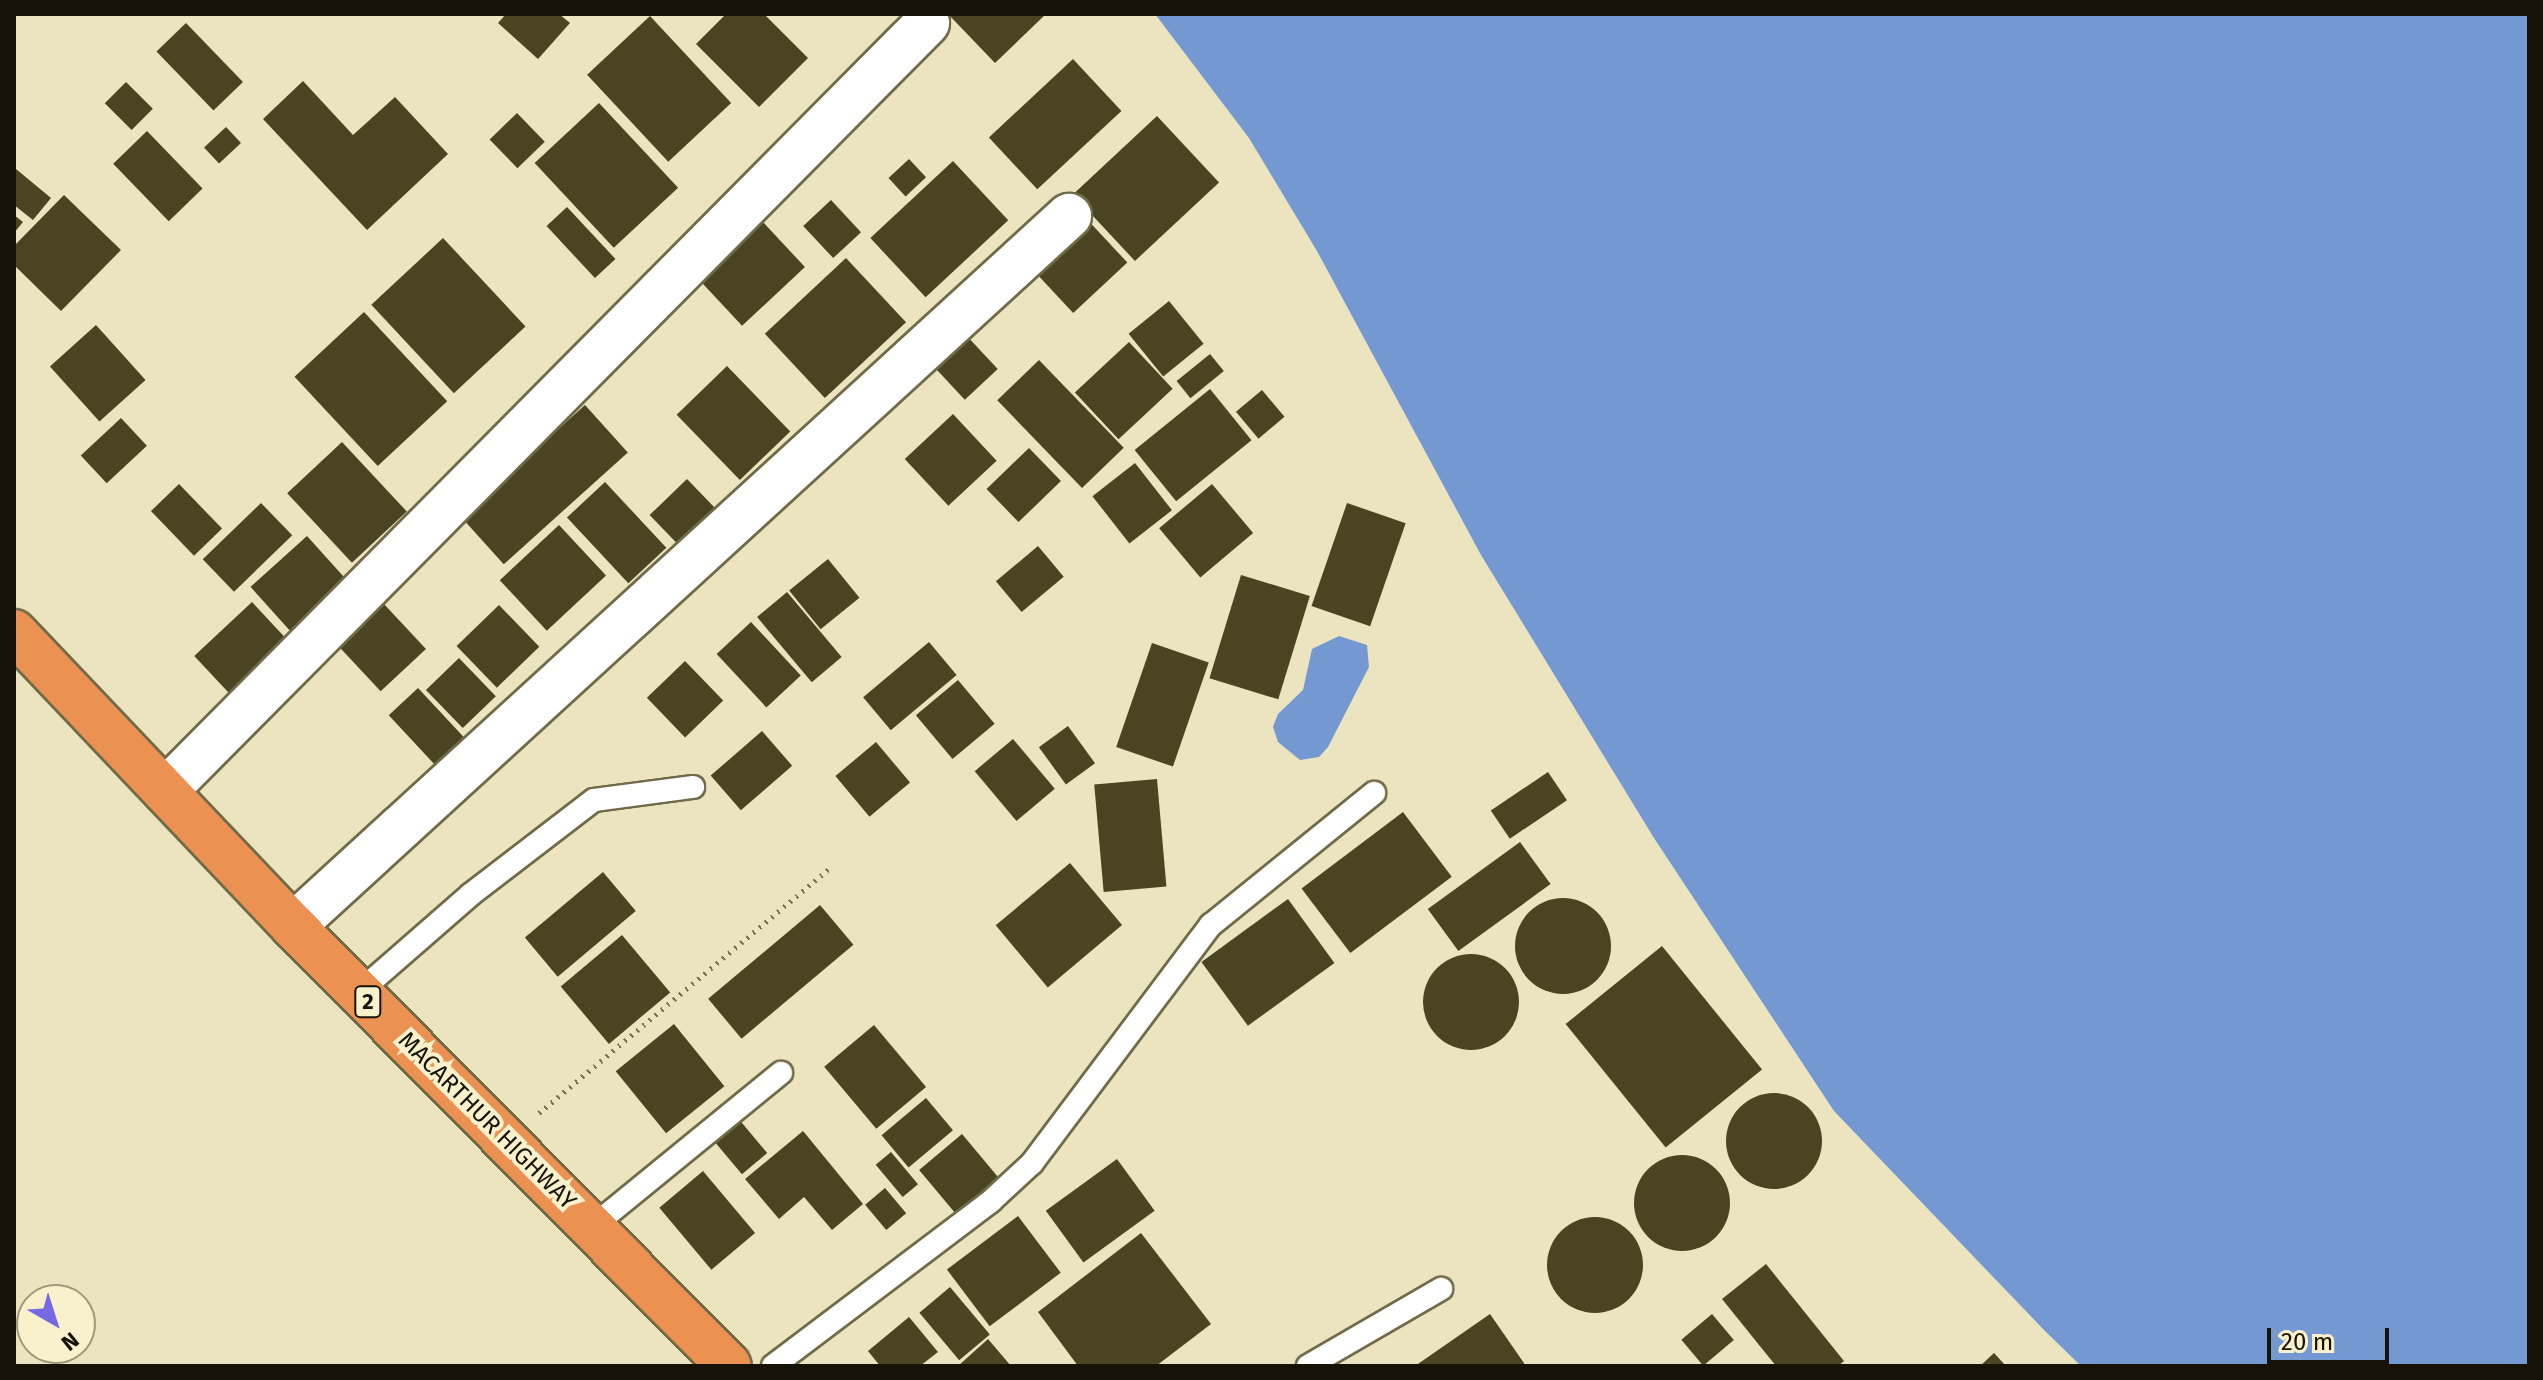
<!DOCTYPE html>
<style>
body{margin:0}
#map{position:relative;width:2543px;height:1380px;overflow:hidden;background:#ebe4be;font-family:"Fira Sans",sans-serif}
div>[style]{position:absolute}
.water>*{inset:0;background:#7498d2}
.building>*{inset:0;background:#4a4423;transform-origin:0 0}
.round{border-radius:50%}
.path>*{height:5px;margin-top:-2.5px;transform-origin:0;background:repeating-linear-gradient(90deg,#78735b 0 2px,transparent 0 8px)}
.roads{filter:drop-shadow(2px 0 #716a49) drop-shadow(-2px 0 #716a49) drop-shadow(0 2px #716a49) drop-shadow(0 -2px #716a49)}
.lane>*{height:22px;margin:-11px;padding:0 11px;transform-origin:11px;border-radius:11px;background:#fff}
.street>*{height:44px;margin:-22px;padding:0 22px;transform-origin:22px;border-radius:22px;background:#fff}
.highway>*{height:44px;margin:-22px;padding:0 22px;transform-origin:22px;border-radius:22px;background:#eb9252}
span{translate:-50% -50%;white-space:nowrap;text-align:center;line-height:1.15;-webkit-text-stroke:8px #f8f1cb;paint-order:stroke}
.shield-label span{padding:2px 6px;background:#f8f1cb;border:2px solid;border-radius:6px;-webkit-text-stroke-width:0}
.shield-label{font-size:22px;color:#161306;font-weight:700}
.street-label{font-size:24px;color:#161306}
.frame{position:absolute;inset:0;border:16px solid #161306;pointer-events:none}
.north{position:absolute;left:16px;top:1284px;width:80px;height:80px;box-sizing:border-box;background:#f8f1cb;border:2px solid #9e987c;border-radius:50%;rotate:141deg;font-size:22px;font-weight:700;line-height:32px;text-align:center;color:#161306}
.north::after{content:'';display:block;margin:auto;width:28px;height:36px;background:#7769e4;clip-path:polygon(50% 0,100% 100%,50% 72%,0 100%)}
.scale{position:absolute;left:2267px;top:1328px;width:122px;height:36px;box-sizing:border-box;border:4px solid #161306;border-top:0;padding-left:10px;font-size:24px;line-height:28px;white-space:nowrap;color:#161306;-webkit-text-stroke:6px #f8f1cb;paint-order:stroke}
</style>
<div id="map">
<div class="water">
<div style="clip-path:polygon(1155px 14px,2529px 14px,2529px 1366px,2081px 1366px,2044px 1330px,1834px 1111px,1654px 838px,1481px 555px,1317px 251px,1249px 138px)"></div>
<div style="clip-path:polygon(1339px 636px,1367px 645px,1369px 667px,1328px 747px,1319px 757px,1300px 760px,1278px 742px,1273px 727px,1278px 714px,1303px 690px,1312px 649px)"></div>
</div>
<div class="building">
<div style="clip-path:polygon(506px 14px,559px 14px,570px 23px,538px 59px,498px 23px)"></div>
<div style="clip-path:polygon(726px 14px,764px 14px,808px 58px,759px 107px,696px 44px)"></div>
<div style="clip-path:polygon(948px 14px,1046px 14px,995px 63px)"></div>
<div style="left:650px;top:16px;width:119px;height:86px;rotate:47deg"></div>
<div style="left:186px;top:23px;width:82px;height:41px;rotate:46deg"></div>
<div style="left:1073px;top:59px;width:71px;height:115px;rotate:47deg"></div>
<div style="clip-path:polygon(303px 81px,353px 135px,395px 97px,448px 154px,367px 230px,263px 119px)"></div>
<div style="left:126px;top:82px;width:38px;height:30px;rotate:45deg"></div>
<div style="left:599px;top:103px;width:116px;height:88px;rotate:47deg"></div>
<div style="left:517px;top:113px;width:40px;height:38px;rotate:46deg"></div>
<div style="left:1157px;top:116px;width:91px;height:115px;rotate:47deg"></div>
<div style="left:226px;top:127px;width:22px;height:30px;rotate:47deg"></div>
<div style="left:147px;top:131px;width:80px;height:47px;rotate:46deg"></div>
<div style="left:909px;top:159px;width:25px;height:28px;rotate:47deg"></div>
<div style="left:953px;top:161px;width:81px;height:113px;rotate:47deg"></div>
<div style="clip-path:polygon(16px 169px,51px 198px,33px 220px,14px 205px)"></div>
<div style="clip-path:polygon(64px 195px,121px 250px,61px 311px,14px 265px,14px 246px)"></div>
<div style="left:831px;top:200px;width:44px;height:38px;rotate:47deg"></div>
<div style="left:567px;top:207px;width:71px;height:28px;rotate:47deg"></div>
<div style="clip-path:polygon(14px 215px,23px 222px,14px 233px)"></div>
<div style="left:1083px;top:215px;width:65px;height:74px;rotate:47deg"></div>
<div style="left:762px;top:221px;width:63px;height:86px;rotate:47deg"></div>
<div style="left:443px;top:238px;width:121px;height:98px;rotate:47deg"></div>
<div style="left:846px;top:258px;width:88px;height:111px;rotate:47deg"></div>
<div style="left:1169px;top:301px;width:55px;height:52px;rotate:51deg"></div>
<div style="left:364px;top:312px;width:122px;height:95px;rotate:47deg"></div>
<div style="left:96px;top:325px;width:74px;height:62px;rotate:48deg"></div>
<div style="left:965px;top:334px;width:48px;height:45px;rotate:47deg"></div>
<div style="left:1129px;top:342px;width:64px;height:74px;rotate:47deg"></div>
<div style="left:1210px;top:354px;width:22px;height:43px;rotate:51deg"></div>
<div style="left:1039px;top:360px;width:122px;height:58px;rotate:46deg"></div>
<div style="left:727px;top:366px;width:91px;height:70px;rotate:46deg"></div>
<div style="left:1210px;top:389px;width:66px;height:97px;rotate:51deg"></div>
<div style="left:1262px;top:390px;width:35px;height:34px;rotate:50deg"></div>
<div style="left:585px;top:405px;width:64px;height:167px;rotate:48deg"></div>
<div style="left:953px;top:414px;width:64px;height:66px;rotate:47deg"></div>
<div style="left:121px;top:418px;width:38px;height:55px;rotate:47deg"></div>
<div style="left:342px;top:442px;width:95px;height:75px;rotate:47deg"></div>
<div style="left:1029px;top:448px;width:46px;height:59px;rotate:46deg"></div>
<div style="left:1135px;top:463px;width:60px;height:54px;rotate:52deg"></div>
<div style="left:687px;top:479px;width:49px;height:52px;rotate:46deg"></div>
<div style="left:605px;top:482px;width:90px;height:52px;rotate:47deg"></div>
<div style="left:179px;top:484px;width:62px;height:39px;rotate:46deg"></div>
<div style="left:1212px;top:484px;width:64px;height:69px;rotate:50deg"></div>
<div style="left:261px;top:503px;width:45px;height:81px;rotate:46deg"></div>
<div style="left:1347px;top:503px;width:62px;height:109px;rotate:19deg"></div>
<div style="left:559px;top:525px;width:69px;height:81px;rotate:47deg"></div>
<div style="left:307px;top:536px;width:64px;height:76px;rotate:48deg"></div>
<div style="left:1038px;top:546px;width:40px;height:55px;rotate:50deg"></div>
<div style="left:828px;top:559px;width:50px;height:50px;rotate:51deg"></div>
<div style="left:1241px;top:575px;width:72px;height:108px;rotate:17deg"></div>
<div style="left:787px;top:592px;width:85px;height:39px;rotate:50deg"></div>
<div style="left:252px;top:602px;width:54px;height:79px;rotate:47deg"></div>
<div style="left:383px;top:603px;width:63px;height:62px;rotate:47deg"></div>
<div style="left:499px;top:605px;width:58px;height:59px;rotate:46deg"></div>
<div style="left:751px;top:622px;width:73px;height:47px;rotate:47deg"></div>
<div style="left:929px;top:642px;width:43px;height:86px;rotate:50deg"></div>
<div style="left:1152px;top:643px;width:60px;height:110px;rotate:19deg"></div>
<div style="left:459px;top:658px;width:53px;height:46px;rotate:46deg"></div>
<div style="left:685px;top:661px;width:55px;height:53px;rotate:46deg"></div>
<div style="left:958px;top:680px;width:57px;height:55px;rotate:50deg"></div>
<div style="left:418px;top:688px;width:69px;height:40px;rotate:47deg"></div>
<div style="left:1068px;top:726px;width:46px;height:36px;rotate:54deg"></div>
<div style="left:762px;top:731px;width:46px;height:68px;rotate:49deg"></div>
<div style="left:1013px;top:739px;width:65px;height:50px;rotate:50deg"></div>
<div style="left:876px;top:742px;width:53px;height:53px;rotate:50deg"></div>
<div style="left:1548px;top:772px;width:34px;height:69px;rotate:56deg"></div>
<div style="left:1157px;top:779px;width:108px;height:63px;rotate:85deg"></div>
<div style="left:1403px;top:812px;width:81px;height:127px;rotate:53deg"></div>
<div style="left:1520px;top:842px;width:52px;height:114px;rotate:54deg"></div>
<div style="left:1070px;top:863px;width:81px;height:97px;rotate:50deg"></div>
<div style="left:603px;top:872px;width:51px;height:102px;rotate:50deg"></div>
<div class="round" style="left:1515px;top:898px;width:96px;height:96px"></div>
<div style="left:1288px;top:899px;width:79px;height:107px;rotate:54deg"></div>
<div style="left:820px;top:905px;width:52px;height:146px;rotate:50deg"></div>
<div style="left:622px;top:935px;width:75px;height:80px;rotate:50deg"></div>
<div style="left:1662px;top:946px;width:159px;height:124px;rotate:51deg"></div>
<div class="round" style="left:1423px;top:954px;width:96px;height:96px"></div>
<div style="left:674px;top:1024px;width:80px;height:75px;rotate:51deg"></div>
<div style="left:874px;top:1025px;width:81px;height:65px;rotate:50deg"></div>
<div class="round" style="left:1726px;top:1093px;width:96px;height:96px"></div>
<div style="left:926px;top:1098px;width:42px;height:58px;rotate:50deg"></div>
<div style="left:737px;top:1117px;width:47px;height:33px;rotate:50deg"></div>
<div style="clip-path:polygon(803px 1131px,863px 1204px,832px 1230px,804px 1197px,779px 1219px,745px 1179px)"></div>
<div style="left:962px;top:1134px;width:57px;height:56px;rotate:50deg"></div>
<div style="left:891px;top:1152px;width:42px;height:20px;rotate:50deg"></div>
<div class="round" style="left:1634px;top:1155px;width:96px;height:96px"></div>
<div style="left:1117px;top:1159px;width:64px;height:88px;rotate:54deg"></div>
<div style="left:703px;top:1171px;width:81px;height:57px;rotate:50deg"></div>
<div style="left:885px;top:1188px;width:33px;height:26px;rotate:50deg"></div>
<div style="left:1018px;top:1216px;width:71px;height:89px;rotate:53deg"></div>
<div class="round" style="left:1547px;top:1217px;width:96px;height:96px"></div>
<div style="clip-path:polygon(1141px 1233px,1211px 1324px,1156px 1366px,1078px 1366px,1038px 1312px)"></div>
<div style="clip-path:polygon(1766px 1264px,1844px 1361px,1838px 1366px,1776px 1366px,1722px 1299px)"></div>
<div style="left:950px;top:1287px;width:62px;height:40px;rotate:50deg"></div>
<div style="clip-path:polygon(1490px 1314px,1526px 1366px,1415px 1366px)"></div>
<div style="left:1712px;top:1314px;width:34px;height:40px;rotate:50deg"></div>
<div style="clip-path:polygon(909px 1317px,938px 1352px,920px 1366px,880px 1366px,868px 1351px)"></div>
<div style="clip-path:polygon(988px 1339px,1011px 1366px,958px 1366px)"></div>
<div style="clip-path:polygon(1994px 1353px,2006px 1366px,1980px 1366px)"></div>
</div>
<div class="path">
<div style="left:539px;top:1113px;width:383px;rotate:-40.1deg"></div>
</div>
<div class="roads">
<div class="lane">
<div style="left:359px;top:992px;width:147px;rotate:-41.1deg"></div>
<div style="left:470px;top:895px;width:156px;rotate:-37.5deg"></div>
<div style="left:594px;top:800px;width:100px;rotate:-7.5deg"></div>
<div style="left:592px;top:1227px;width:244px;rotate:-39.2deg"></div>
<div style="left:773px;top:1366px;width:273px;rotate:-37.1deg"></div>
<div style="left:991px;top:1201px;width:56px;rotate:-42.8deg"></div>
<div style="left:1032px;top:1163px;width:298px;rotate:-53.1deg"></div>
<div style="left:1211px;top:925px;width:210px;rotate:-39deg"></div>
<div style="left:1308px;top:1366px;width:154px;rotate:-30.1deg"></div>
</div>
<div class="street">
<div style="left:165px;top:791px;width:1082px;rotate:-45.22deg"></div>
<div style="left:293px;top:926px;width:1052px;rotate:-42.46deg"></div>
</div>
<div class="highway">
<div style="left:14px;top:632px;width:405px;rotate:46.5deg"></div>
<div style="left:293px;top:926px;width:619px;rotate:45.26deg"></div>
</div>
</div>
<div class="shield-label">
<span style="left:368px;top:1002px">2</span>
</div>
<div class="street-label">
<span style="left:487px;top:1121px;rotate:45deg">MACARTHUR HIGHWAY</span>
</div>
<div class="frame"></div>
<div class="north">N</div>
<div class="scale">20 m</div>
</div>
